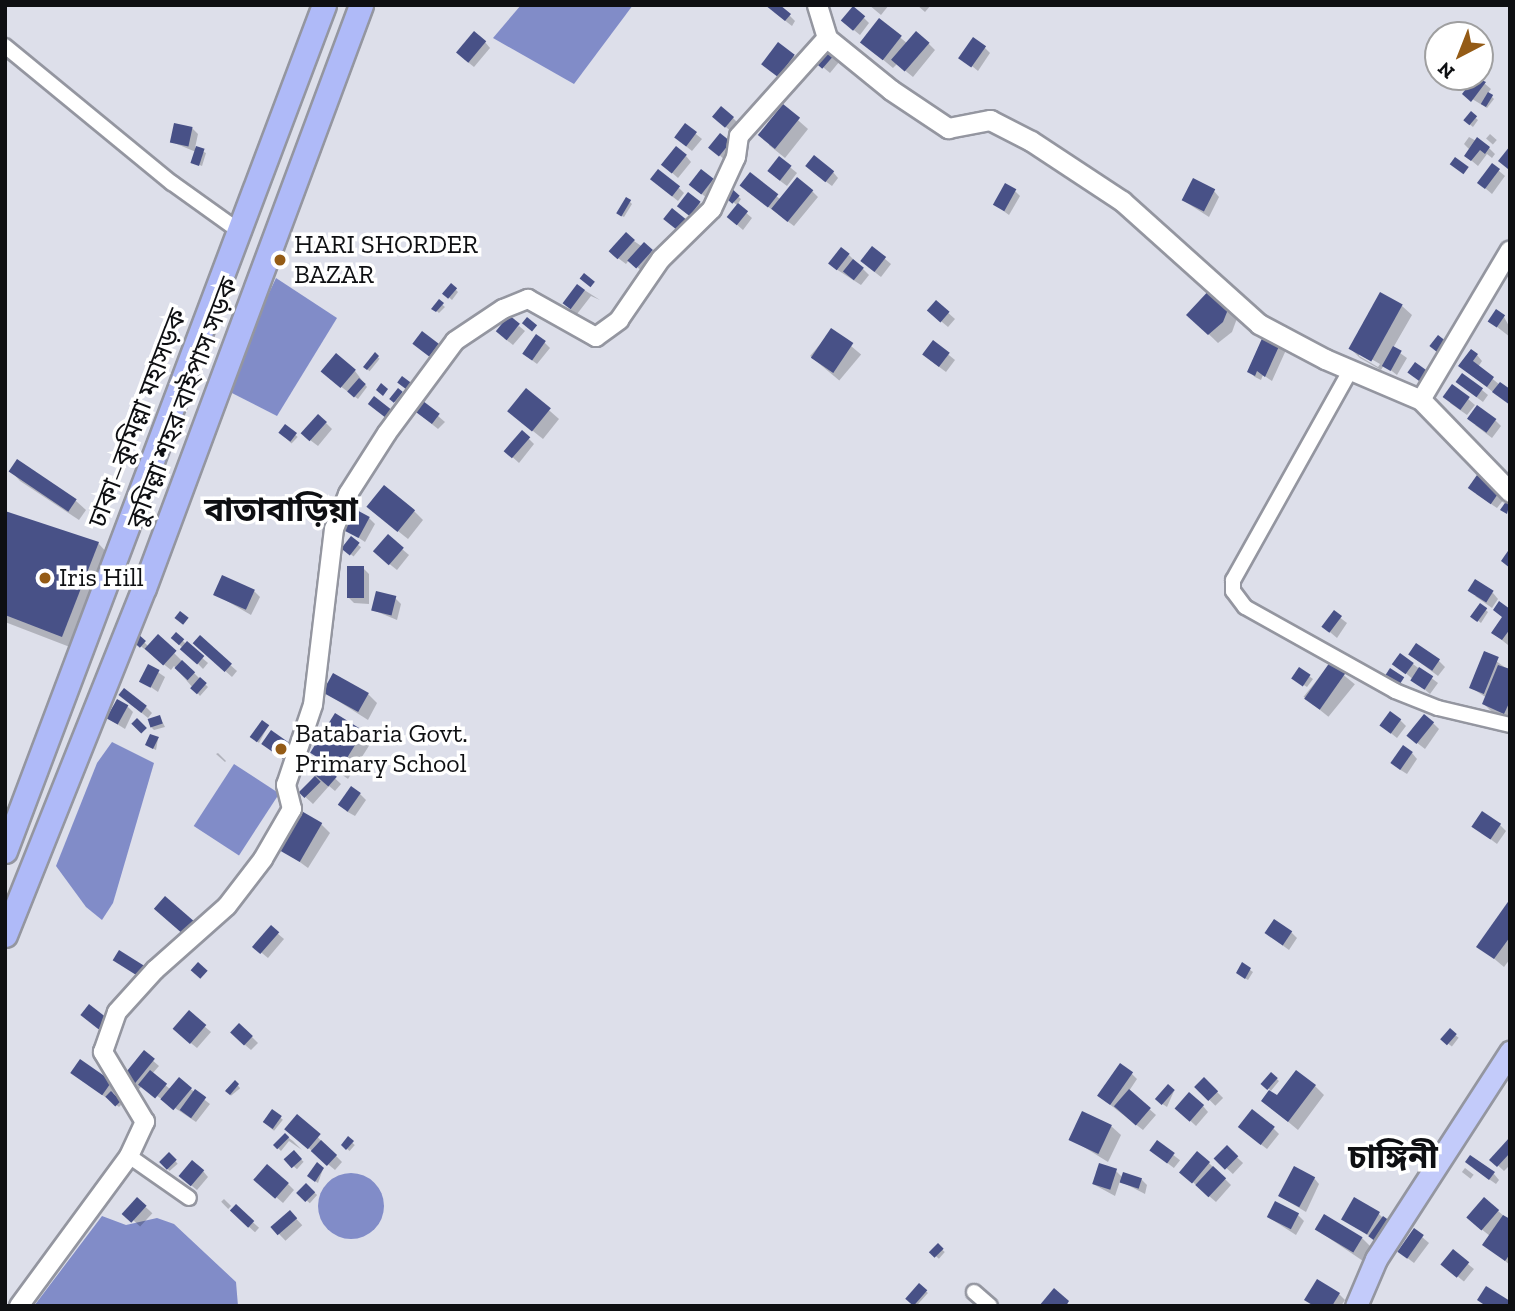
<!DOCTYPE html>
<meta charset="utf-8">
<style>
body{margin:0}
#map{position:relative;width:1515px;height:1311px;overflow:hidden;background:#dddfea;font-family:"Zilla Slab","Noto Sans Bengali",serif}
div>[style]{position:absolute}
.water>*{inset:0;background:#818cc8;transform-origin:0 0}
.round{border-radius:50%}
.shadow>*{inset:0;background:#0003;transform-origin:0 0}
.building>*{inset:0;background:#485187;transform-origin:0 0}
.roads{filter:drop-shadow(2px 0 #9496a0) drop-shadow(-2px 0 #9496a0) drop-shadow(0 2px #9496a0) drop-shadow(0 -2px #9496a0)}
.minor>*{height:14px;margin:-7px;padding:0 7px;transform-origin:7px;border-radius:7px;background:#fff}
.tertiary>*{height:18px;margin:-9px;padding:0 9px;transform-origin:9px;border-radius:9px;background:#fff}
.secondary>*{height:19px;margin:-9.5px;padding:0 9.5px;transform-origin:9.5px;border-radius:9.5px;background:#fff}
.primary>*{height:21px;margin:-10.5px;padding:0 10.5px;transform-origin:10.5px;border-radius:10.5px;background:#c3cbfa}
.trunk>*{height:23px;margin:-11.5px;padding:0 11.5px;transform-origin:11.5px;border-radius:11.5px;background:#afbaf8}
.dots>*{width:19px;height:19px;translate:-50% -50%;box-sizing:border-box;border:4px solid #fff;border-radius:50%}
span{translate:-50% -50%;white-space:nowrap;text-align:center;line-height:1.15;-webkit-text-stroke:7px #fff;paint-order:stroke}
.poi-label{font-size:26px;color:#0e0f12}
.left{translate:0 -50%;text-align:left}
.street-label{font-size:26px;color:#0e0f12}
.district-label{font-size:33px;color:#0e0f12;font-weight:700}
.frame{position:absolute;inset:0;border:7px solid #0e0f12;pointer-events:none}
.north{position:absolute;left:1424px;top:21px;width:70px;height:70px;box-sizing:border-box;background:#fff;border:2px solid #9f9fa0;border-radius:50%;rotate:222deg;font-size:19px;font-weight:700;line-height:28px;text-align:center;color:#0e0f12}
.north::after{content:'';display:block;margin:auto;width:24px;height:32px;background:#945b16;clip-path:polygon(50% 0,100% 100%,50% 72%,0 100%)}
</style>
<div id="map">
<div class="water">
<div style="clip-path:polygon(521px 5px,633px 5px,574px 84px,493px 38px)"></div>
<div style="clip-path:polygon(276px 278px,337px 318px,277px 416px,224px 389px)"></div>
<div style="clip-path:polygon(112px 742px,154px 763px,113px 903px,102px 920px,86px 907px,56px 866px,97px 763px)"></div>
<div style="left:234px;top:764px;width:54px;height:74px;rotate:33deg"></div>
<div class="round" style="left:318px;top:1173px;width:66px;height:66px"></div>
<div style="clip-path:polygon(102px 1216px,126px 1225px,157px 1218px,174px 1224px,236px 1282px,238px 1306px,34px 1306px)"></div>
</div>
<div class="shadow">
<div style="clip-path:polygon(869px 5px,889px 5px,881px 15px)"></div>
<div style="clip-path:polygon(917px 5px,931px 5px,925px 12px)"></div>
<div style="clip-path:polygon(774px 12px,789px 15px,795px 21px,792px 26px)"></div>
<div style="clip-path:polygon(863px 17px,869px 23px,860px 35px,849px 26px)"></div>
<div style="clip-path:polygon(879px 20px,908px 44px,929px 44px,935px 50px,913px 77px,897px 64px,893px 68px,862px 42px)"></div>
<div style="clip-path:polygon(485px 42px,490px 48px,474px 67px,464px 59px)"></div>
<div style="clip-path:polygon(984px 47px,990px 53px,978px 71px,961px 57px)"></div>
<div style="clip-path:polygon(838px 50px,844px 56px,830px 73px,817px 62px)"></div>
<div style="clip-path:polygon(794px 56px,799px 62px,784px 81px,769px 69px)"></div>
<div style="clip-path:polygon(1477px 77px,1491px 89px,1488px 93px,1494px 99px,1487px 108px,1464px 94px)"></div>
<div style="clip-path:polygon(783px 107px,808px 129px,785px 158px,769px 145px)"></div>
<div style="clip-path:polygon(1471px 114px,1478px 120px,1473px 127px,1468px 123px)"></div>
<div style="clip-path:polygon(733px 118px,739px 124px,732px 132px,721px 123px)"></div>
<div style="clip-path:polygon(685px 125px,702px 139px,692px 151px,682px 143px)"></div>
<div style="clip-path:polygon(192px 128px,198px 134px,195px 148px,206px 153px,202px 166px,193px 162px,196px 152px,172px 142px)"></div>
<div style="left:1490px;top:134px;width:9px;height:6px;rotate:41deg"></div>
<div style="clip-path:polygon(1469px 137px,1489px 148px,1495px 154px,1492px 158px,1487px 154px,1478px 166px,1466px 156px,1470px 150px,1464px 144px)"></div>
<div style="clip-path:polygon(730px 143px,735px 149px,726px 161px,717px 153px)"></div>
<div style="clip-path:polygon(686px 156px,691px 162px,678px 178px,669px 170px)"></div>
<div style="clip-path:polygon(779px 158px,797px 173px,787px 186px,775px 177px)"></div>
<div style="clip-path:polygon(1492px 165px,1505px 176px,1492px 194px,1485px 188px)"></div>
<div style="clip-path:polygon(813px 172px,833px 172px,838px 178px,832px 186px)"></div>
<div style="clip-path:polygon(750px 174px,781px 200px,812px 191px,818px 197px,794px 226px,747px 191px)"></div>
<div style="clip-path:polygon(713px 180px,719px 186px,708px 199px,697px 190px)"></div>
<div style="clip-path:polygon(658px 185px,679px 188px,684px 193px,678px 201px)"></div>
<div style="clip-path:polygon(730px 190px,741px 199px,737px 205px,752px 218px,743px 230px,735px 223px,738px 206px,726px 196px)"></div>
<div style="clip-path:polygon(1015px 191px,1020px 196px,1009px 215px,994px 204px)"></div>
<div style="clip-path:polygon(1214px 191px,1219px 197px,1209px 217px,1184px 201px)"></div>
<div style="clip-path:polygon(630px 202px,632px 204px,624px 217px,620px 215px)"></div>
<div style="clip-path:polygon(700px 203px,706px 209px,696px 221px,685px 212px)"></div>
<div style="clip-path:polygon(634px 241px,657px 257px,644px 273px,629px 260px,626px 264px,618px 258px)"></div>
<div style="clip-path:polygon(872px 248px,891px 264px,881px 277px,868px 267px)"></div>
<div style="clip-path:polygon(849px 255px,869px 275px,861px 285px,836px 269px)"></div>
<div style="clip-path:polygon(452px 286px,458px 292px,452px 300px,445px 294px)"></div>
<div style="clip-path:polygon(578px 286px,600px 300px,591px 296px,577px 314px,570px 309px)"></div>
<div style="clip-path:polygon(1213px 288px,1239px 313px,1232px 332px,1218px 343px,1198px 324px)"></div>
<div style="clip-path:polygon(439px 302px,445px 307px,439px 313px,433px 308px)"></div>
<div style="clip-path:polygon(936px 302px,955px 319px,948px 327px,935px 316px)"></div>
<div style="clip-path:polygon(evenodd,1402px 306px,1412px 315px,1393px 348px,1407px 358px,1397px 375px,1384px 365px,1381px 370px,1360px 358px,1350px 348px,1402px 306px,1359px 352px,1380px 364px,1378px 367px,1359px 356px,1359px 352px)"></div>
<div style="clip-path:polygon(1504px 317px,1510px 328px,1510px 337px,1492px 323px)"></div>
<div style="clip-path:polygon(519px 326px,525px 331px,513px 345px,504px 338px)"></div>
<div style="left:832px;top:330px;width:38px;height:34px;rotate:40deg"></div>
<div style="clip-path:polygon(544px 342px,550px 348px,537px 364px,529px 358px)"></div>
<div style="clip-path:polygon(933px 342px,955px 360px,946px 372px,930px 360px)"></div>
<div style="clip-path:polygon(1280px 344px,1286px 350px,1272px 381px,1263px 375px,1261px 380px,1255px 377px,1249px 372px)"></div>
<div style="clip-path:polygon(438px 345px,443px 351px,435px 361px,420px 349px)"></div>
<div style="left:375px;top:355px;width:6px;height:16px;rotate:39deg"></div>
<div style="clip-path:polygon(1477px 355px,1482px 361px,1478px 367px,1500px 385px,1493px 392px,1466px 371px)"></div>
<div style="clip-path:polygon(355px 371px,367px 387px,358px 399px,329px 378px)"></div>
<div style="clip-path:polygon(1453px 386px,1475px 405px,1467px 415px,1450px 403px)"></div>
<div style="clip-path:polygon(1464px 388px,1482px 390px,1488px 395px,1483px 402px)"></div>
<div style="left:398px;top:390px;width:8px;height:11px;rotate:40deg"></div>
<div style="clip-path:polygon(526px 390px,559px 419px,543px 439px,519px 420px)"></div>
<div style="clip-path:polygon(423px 403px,445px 422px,438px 429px,423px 417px)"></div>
<div style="clip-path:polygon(1495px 420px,1501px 426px,1492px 438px,1475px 425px)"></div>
<div style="clip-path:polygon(326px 423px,332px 429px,318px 446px,310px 440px)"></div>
<div style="left:286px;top:426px;width:16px;height:9px;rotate:43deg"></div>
<div style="clip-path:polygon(528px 438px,534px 444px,519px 463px,507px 452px)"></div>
<div style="clip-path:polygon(17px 461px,76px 501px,86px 510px,79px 520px,20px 481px,11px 471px)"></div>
<div style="clip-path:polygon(1478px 477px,1505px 498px,1497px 508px,1476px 494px)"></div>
<div style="clip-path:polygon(414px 511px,423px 520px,408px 539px,379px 516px)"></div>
<div style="clip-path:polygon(5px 512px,98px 543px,110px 556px,75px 649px,5px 622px)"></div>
<div style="clip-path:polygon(369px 518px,375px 524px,365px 542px,344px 528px)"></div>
<div style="clip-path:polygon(388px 537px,409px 555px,397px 570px,382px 558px)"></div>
<div style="left:351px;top:539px;width:13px;height:12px;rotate:39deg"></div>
<div style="clip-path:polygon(363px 568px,369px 574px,369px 604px,354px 603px,348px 597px)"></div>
<div style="clip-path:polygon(254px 591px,260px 597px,251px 615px,215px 594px)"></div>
<div style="clip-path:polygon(1493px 593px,1498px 599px,1492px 608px,1475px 596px)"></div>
<div style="clip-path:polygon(395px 598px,401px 604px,397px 620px,373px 610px)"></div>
<div style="clip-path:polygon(1481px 606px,1488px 612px,1481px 623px,1476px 619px)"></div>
<div style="clip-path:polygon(1510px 611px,1510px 643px,1508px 645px,1493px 633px)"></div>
<div style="clip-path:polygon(1334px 613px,1347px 623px,1337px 638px,1324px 627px)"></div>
<div style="clip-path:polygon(137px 635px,149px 647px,158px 637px,208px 687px,200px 696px,174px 666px,171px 670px,133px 640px)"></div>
<div style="clip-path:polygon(176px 635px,208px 663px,203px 669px,173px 638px)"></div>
<div style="clip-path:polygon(200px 638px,237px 671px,232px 677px,201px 649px)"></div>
<div style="clip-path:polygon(1485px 653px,1510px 671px,1510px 720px,1493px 713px,1484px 704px,1487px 698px,1470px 687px)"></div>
<div style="clip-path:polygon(1410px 655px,1439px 661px,1445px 667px,1438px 676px)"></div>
<div style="left:1330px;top:664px;width:32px;height:42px;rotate:39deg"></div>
<div style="clip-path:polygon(1413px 664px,1438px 683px,1430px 694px,1401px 669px)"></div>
<div style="clip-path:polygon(149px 666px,165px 677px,158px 692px,142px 681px)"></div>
<div style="clip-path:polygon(1299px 669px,1313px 679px,1307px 687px,1296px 680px)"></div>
<div style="clip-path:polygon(324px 692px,368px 694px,377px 703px,368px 720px)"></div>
<div style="clip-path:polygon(127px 701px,146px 707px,152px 713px,148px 718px)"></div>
<div style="clip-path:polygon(127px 706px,133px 712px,125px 729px,109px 719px)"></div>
<div style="clip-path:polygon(160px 717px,165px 727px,154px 730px,151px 727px)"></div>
<div style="clip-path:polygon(1400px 720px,1406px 726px,1397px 738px,1382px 726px)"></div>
<div style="clip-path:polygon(1433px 723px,1439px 729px,1425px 749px,1416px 742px)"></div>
<div style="clip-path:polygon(268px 726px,259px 743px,252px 737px)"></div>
<div style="clip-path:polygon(363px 732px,372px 741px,348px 779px,312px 753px)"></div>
<div style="clip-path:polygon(158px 739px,156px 750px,150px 747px)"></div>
<div style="clip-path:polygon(218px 753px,226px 761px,225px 762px,216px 754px)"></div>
<div style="clip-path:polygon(1412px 753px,1417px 759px,1407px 774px,1399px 769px)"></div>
<div style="clip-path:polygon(322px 766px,341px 784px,335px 791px,329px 786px,313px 804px,301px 793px)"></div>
<div style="clip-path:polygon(360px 794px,366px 800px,355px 816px,346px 811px)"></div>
<div style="clip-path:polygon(321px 824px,330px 833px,308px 868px,279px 847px)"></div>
<div style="clip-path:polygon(1500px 825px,1506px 831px,1497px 844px,1473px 826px)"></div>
<div style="clip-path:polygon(1510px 902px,1510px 959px,1504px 967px,1479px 946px)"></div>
<div style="left:271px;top:928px;width:17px;height:25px;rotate:40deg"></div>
<div style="clip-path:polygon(1291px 932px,1297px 938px,1289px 950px,1267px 934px)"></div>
<div style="clip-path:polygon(1243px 965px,1253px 972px,1248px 980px,1240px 975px)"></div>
<div style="clip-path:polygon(189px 1013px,211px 1032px,197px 1048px,181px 1035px)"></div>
<div style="left:1450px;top:1031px;width:11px;height:11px;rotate:38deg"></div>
<div style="clip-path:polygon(252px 1037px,258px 1043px,251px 1050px,238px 1039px)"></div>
<div style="clip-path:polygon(144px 1053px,159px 1066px,152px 1074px,170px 1089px,179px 1080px,210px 1104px,196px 1122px,142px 1086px,137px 1091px,122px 1077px)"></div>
<div style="clip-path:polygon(1131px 1073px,1137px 1079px,1129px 1091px,1156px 1115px,1143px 1130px,1104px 1100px)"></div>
<div style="clip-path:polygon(1271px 1074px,1279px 1081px,1270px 1092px,1277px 1098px,1315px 1086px,1324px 1095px,1298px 1130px,1263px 1101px,1271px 1091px,1263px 1083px)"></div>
<div style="clip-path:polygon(79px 1078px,111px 1082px,117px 1088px,112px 1095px,122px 1104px,119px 1107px)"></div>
<div style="left:1204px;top:1079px;width:27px;height:11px;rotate:45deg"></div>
<div style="left:235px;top:1082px;width:8px;height:12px;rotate:50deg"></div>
<div style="clip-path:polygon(1174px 1091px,1167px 1107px,1161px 1103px)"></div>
<div style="clip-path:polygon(1203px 1106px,1208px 1112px,1196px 1126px,1183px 1114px)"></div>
<div style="left:272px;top:1111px;width:14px;height:14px;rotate:39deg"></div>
<div style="clip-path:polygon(298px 1117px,342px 1162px,335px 1170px,293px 1135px)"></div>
<div style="clip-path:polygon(1111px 1126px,1121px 1135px,1108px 1162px,1071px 1139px)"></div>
<div style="clip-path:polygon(1273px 1128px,1279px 1134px,1267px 1149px,1246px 1133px)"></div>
<div style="clip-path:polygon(285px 1135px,293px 1141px,302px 1150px,289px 1141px,281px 1151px,276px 1146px)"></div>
<div style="left:348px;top:1139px;width:9px;height:8px;rotate:41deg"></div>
<div style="clip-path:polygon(1510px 1139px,1510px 1165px,1504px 1171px,1492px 1160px)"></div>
<div style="left:1158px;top:1143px;width:28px;height:10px;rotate:38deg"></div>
<div style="left:1227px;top:1148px;width:22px;height:15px;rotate:43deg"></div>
<div style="left:294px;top:1153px;width:13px;height:10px;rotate:42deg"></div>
<div style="left:169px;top:1154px;width:13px;height:11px;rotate:48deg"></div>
<div style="clip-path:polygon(1209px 1163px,1231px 1185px,1216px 1202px,1188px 1178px)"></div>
<div style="left:1465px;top:1168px;width:11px;height:5px;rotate:38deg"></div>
<div style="clip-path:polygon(1473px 1168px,1494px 1174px,1499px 1180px,1496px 1184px)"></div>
<div style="clip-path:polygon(323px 1169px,318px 1183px,312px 1179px)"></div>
<div style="clip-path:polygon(203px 1171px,208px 1177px,197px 1190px,187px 1182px)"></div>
<div style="clip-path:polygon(1116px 1171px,1123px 1178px,1141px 1179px,1147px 1185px,1145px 1194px,1120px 1181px,1115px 1196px,1093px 1184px)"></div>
<div style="clip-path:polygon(1314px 1178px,1319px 1184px,1306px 1212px,1281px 1197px)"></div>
<div style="clip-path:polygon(288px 1184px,294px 1190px,283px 1203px,262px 1185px)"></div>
<div style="left:306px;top:1185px;width:15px;height:11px;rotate:42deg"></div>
<div style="left:137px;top:1199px;width:21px;height:18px;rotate:43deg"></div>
<div style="left:224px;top:1199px;width:10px;height:4px;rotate:45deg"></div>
<div style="left:236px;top:1207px;width:31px;height:6px;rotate:42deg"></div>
<div style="clip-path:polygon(1498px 1211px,1510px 1221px,1510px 1265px,1484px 1244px,1490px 1236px,1475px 1224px)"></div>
<div style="left:290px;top:1212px;width:18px;height:23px;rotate:47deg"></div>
<div style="clip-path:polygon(1378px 1213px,1384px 1219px,1375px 1240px,1344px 1219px)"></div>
<div style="clip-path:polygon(1298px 1215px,1304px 1221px,1296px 1235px,1268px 1217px)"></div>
<div style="clip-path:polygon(1317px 1230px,1362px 1238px,1371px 1247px,1363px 1261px)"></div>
<div style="clip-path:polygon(1415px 1231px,1429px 1243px,1414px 1263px,1406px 1257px)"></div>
<div style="left:938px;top:1246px;width:9px;height:9px;rotate:41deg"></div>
<div style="left:1453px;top:1252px;width:27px;height:16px;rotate:39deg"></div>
<div style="left:919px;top:1285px;width:12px;height:17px;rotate:42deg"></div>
<div style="clip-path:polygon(1339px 1294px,1345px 1300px,1341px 1306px,1313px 1306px,1306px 1299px)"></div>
</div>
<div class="building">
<div style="clip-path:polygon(765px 5px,780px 5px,791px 14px,785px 21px)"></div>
<div style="left:853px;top:6px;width:16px;height:19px;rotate:40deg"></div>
<div style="left:879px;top:18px;width:29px;height:31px;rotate:38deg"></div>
<div style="left:474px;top:31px;width:16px;height:28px;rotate:40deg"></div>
<div style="left:916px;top:31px;width:18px;height:38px;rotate:41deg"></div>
<div style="left:973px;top:37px;width:16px;height:26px;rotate:35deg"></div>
<div style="left:778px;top:42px;width:21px;height:28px;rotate:37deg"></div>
<div style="left:831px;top:42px;width:11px;height:26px;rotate:41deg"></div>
<div style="clip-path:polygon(1475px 77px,1486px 82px,1471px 102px,1462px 94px)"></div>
<div style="left:1488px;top:92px;width:6px;height:14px;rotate:31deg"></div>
<div style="left:783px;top:104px;width:22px;height:40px;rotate:39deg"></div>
<div style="left:721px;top:106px;width:17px;height:14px;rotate:40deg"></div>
<div style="left:1471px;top:111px;width:8px;height:12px;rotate:40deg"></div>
<div style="left:174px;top:123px;width:19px;height:20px;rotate:12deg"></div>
<div style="left:685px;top:123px;width:15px;height:18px;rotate:37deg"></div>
<div style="left:720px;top:133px;width:14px;height:19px;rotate:39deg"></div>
<div style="clip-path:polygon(1477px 137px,1490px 147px,1485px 154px,1480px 150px,1471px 161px,1464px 156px)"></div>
<div style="left:196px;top:146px;width:9px;height:18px;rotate:18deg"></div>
<div style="left:676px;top:146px;width:14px;height:24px;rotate:39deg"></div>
<div style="clip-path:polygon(1510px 146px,1510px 166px,1508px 169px,1498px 161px)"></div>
<div style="left:814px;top:155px;width:26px;height:14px;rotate:39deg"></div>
<div style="left:779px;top:156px;width:16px;height:19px;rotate:38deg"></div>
<div style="left:1455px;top:157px;width:17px;height:9px;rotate:36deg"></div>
<div style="left:1492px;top:163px;width:10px;height:25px;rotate:37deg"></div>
<div style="left:658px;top:169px;width:28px;height:13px;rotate:38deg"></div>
<div style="left:701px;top:169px;width:16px;height:20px;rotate:38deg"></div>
<div style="left:750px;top:172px;width:36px;height:17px;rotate:38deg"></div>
<div style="left:797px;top:177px;width:21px;height:41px;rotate:39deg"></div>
<div style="left:1193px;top:178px;width:25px;height:25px;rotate:27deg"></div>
<div style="left:1005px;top:183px;width:13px;height:25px;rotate:29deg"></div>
<div style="left:730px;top:187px;width:13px;height:11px;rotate:42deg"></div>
<div style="left:688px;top:192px;width:16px;height:18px;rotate:38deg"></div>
<div style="left:626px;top:197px;width:6px;height:19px;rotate:31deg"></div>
<div style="left:738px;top:203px;width:13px;height:18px;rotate:39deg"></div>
<div style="left:672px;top:208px;width:21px;height:14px;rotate:39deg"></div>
<div style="left:626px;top:232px;width:12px;height:26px;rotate:42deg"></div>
<div style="left:644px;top:242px;width:12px;height:25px;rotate:42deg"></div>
<div style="left:872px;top:246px;width:18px;height:19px;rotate:38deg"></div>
<div style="left:841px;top:247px;width:11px;height:21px;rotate:38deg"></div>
<div style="left:853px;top:259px;width:14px;height:16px;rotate:39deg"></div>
<div style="left:584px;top:273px;width:14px;height:7px;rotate:39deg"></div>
<div style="left:451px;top:283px;width:8px;height:14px;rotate:40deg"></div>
<div style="left:577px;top:284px;width:10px;height:24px;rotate:37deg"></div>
<div style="clip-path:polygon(1213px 286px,1231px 302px,1223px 322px,1208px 335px,1186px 315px)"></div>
<div style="left:1380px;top:292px;width:26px;height:65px;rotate:29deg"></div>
<div style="clip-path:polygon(439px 299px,444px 303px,436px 312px,431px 309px)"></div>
<div style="left:936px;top:300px;width:18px;height:14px;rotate:41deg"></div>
<div style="left:1496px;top:309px;width:11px;height:15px;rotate:34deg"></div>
<div style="left:509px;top:315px;width:14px;height:21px;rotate:39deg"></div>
<div style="left:527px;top:317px;width:13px;height:8px;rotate:39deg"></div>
<div style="left:831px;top:328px;width:27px;height:36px;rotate:34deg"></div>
<div style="left:422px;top:331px;width:21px;height:16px;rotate:37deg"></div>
<div style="left:536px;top:334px;width:12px;height:24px;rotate:35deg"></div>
<div style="clip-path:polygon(1264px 334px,1281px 342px,1265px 377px,1257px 371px,1255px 376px,1247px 372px)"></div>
<div style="left:1438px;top:335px;width:16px;height:14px;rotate:38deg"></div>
<div style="left:933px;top:340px;width:21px;height:18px;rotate:37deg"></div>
<div style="left:1393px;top:346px;width:10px;height:23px;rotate:29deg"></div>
<div style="clip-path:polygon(1471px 349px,1478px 354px,1473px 361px,1494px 377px,1487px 387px,1458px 366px)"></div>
<div style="clip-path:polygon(375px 352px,379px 356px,367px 370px,363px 367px)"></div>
<div style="left:336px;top:353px;width:26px;height:24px;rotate:40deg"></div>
<div style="left:1415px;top:362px;width:24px;height:13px;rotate:36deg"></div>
<div style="left:1462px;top:373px;width:26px;height:11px;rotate:36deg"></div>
<div style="left:402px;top:376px;width:15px;height:8px;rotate:37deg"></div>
<div style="left:359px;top:378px;width:9px;height:18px;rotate:41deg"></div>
<div style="clip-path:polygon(1500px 382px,1510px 389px,1510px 405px,1492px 392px)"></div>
<div style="clip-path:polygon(381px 383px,388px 389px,383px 396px,376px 390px)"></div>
<div style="left:1452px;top:384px;width:22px;height:16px;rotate:36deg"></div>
<div style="left:398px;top:388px;width:6px;height:14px;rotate:39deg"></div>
<div style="left:526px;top:388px;width:32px;height:30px;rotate:39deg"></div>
<div style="left:374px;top:396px;width:23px;height:10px;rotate:38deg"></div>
<div style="left:423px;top:401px;width:21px;height:13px;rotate:37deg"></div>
<div style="left:1477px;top:405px;width:24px;height:17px;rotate:36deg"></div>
<div style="left:318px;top:414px;width:12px;height:26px;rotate:42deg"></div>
<div style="left:285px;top:424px;width:15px;height:11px;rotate:37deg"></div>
<div style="left:522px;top:430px;width:11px;height:28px;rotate:41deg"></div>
<div style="left:17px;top:459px;width:72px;height:15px;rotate:34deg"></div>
<div style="left:1477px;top:475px;width:28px;height:16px;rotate:35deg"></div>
<div style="left:384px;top:485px;width:40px;height:28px;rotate:39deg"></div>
<div style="clip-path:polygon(1507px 500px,1510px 502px,1507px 514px,1500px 510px)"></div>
<div style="left:353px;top:508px;width:19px;height:24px;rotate:28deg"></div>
<div style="clip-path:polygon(5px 511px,99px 542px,62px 637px,5px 615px)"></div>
<div style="left:388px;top:534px;width:21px;height:23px;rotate:41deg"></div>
<div style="left:351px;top:536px;width:11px;height:16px;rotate:38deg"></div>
<div style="clip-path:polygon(1510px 548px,1510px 568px,1501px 561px)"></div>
<div style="left:347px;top:566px;width:17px;height:32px"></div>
<div style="left:222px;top:575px;width:36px;height:22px;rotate:24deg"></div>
<div style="left:1475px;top:579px;width:22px;height:14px;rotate:32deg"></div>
<div style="left:376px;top:591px;width:21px;height:20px;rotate:14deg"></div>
<div style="clip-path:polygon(1499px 601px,1510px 609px,1510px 629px,1502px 640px,1491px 633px,1502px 617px,1493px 610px)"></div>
<div style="left:1480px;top:603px;width:9px;height:17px;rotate:36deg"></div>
<div style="left:1334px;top:610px;width:10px;height:21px;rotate:37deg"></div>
<div style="left:180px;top:611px;width:11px;height:9px;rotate:38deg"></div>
<div style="left:176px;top:632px;width:11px;height:8px;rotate:41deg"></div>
<div style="left:137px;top:633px;width:12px;height:9px;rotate:42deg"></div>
<div style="left:158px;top:634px;width:25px;height:20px;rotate:42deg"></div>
<div style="left:200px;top:635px;width:43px;height:11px;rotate:42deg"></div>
<div style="left:187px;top:641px;width:23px;height:11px;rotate:41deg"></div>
<div style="left:1416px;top:643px;width:29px;height:14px;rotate:34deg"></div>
<div style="left:1484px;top:651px;width:16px;height:40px;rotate:22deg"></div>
<div style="left:1400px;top:653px;width:17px;height:14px;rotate:36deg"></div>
<div style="left:182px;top:660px;width:18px;height:11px;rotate:43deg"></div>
<div style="left:1330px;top:662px;width:19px;height:45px;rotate:35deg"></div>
<div style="left:148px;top:664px;width:13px;height:20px;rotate:27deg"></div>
<div style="clip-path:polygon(1498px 665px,1510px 669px,1510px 701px,1504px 714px,1482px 704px)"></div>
<div style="left:1299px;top:667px;width:14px;height:14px;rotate:34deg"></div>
<div style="left:1419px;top:667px;width:17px;height:16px;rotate:33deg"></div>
<div style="left:1390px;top:668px;width:17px;height:8px;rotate:33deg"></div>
<div style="left:333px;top:673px;width:41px;height:22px;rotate:29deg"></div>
<div style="left:200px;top:677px;width:9px;height:15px;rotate:41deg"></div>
<div style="left:124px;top:688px;width:29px;height:9px;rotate:38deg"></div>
<div style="left:117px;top:699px;width:13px;height:22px;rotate:29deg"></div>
<div style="left:1390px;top:711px;width:14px;height:18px;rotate:36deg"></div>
<div style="left:335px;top:713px;width:34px;height:47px;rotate:32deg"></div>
<div style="left:1424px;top:714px;width:13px;height:28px;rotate:39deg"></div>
<div style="left:160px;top:715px;width:9px;height:13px;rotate:72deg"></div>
<div style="left:137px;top:718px;width:14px;height:8px;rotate:45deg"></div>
<div style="left:262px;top:720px;width:9px;height:21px;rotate:36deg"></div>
<div style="left:271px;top:730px;width:29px;height:17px;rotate:35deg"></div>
<div style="clip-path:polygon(150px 734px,159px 737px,153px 749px,145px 745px)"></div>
<div style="left:1403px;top:745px;width:12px;height:22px;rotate:35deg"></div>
<div style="left:321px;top:763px;width:21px;height:13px;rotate:41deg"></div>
<div style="left:315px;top:776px;width:8px;height:23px;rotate:45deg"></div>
<div style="left:351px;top:786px;width:12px;height:23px;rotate:35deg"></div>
<div style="left:298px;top:809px;width:28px;height:45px;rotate:30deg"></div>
<div style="left:1482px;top:811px;width:23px;height:19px;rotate:34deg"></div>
<div style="left:165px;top:896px;width:40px;height:17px;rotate:41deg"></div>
<div style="clip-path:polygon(1510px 899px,1510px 937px,1494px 959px,1476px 947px)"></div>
<div style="left:1274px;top:919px;width:22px;height:17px;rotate:34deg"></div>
<div style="left:271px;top:925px;width:11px;height:29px;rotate:41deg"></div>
<div style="left:119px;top:950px;width:32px;height:12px;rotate:32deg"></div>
<div style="left:198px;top:962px;width:13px;height:11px;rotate:42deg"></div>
<div style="clip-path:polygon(1242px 962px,1251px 968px,1245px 979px,1236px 973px)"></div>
<div style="left:89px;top:1004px;width:23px;height:14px;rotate:38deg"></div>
<div style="left:189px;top:1010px;width:23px;height:25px;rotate:41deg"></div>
<div style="left:239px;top:1023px;width:19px;height:13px;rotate:43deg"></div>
<div style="left:1450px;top:1028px;width:9px;height:15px;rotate:41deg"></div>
<div style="left:144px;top:1050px;width:14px;height:36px;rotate:39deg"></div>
<div style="left:80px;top:1059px;width:39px;height:17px;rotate:35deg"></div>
<div style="left:1120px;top:1063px;width:16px;height:40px;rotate:35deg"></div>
<div style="left:150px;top:1070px;width:22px;height:19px;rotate:39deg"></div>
<div style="clip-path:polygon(1296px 1070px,1316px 1085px,1288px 1122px,1261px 1101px,1269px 1090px,1277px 1095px)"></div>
<div style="left:1271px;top:1072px;width:9px;height:16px;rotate:41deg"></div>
<div style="left:179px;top:1077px;width:17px;height:29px;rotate:40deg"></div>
<div style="left:1204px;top:1077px;width:20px;height:14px;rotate:45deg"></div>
<div style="clip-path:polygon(235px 1080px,239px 1084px,230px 1095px,225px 1091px)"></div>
<div style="left:1168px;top:1084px;width:9px;height:20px;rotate:41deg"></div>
<div style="left:195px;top:1089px;width:14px;height:26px;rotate:36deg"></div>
<div style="left:1129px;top:1089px;width:29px;height:23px;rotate:41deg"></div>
<div style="left:111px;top:1091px;width:14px;height:8px;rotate:45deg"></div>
<div style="left:1189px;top:1092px;width:20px;height:22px;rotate:41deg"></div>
<div style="left:272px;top:1109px;width:12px;height:16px;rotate:35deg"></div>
<div style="left:1252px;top:1109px;width:29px;height:23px;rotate:38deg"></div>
<div style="left:1082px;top:1111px;width:33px;height:32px;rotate:25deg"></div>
<div style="left:297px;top:1114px;width:31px;height:20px;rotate:40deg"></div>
<div style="left:285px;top:1133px;width:6px;height:17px;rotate:45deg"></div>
<div style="clip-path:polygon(348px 1136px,354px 1141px,346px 1150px,341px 1145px)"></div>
<div style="clip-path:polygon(1510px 1137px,1510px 1153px,1497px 1167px,1489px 1160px)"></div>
<div style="left:321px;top:1140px;width:22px;height:15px;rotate:43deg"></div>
<div style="left:1157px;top:1140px;width:22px;height:13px;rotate:36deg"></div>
<div style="left:1227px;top:1145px;width:16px;height:19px;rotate:45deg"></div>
<div style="left:294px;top:1150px;width:12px;height:14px;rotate:48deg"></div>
<div style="left:1197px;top:1151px;width:17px;height:28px;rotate:40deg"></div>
<div style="left:169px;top:1152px;width:11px;height:14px;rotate:45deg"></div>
<div style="clip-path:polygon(1470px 1155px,1495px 1172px,1489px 1180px,1465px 1162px)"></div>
<div style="left:192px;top:1160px;width:16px;height:21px;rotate:40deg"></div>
<div style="clip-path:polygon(317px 1162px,324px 1168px,315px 1182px,307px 1176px)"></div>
<div style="left:1099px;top:1163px;width:19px;height:22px;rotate:18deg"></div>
<div style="left:267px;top:1164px;width:29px;height:21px;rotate:41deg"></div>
<div style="left:1213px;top:1166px;width:18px;height:26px;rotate:43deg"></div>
<div style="left:1294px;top:1166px;width:24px;height:34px;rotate:28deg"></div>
<div style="left:1123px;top:1172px;width:20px;height:11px;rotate:18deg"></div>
<div style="left:306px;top:1183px;width:13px;height:14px;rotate:45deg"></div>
<div style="left:137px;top:1197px;width:13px;height:23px;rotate:42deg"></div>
<div style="left:1354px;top:1197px;width:30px;height:26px;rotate:30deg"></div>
<div style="left:1484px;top:1197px;width:20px;height:27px;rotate:41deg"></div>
<div style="left:1275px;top:1201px;width:27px;height:18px;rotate:27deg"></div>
<div style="left:236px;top:1204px;width:25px;height:9px;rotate:43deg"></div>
<div style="left:290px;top:1210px;width:11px;height:26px;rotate:49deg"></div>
<div style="left:1324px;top:1214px;width:45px;height:18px;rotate:31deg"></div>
<div style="clip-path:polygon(1503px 1215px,1510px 1219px,1510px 1254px,1505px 1261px,1482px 1245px)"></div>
<div style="left:1383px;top:1216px;width:9px;height:25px;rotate:36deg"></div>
<div style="left:1414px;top:1228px;width:12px;height:29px;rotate:35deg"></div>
<div style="left:938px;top:1243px;width:8px;height:13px;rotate:45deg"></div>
<div style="left:1453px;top:1249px;width:21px;height:20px;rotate:39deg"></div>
<div style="clip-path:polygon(1317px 1279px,1340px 1293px,1332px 1306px,1314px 1306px,1304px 1300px)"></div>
<div style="left:919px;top:1283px;width:11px;height:21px;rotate:41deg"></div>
<div style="clip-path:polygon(1486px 1286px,1510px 1301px,1509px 1306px,1486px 1306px,1477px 1300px)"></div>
<div style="clip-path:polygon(1054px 1288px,1069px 1301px,1066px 1306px,1039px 1306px)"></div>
</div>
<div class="roads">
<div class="minor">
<div style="left:5px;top:46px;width:216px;rotate:39.4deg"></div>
<div style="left:172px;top:183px;width:82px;rotate:35.6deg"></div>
<div style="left:1350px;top:371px;width:240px;rotate:119.2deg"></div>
<div style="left:1233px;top:580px;width:11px;rotate:90deg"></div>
<div style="left:1233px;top:591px;width:20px;rotate:53deg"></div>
<div style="left:1245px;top:607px;width:172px;rotate:29.2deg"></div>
<div style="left:1395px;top:691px;width:46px;rotate:21.6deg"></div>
<div style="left:1438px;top:708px;width:74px;rotate:13.3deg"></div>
<div style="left:129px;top:1156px;width:73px;rotate:35deg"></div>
<div style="left:974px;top:1292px;width:21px;rotate:41deg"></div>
</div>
<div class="tertiary">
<div style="left:1421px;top:400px;width:174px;rotate:-59.3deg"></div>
<div style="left:19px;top:1306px;width:186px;rotate:-53.7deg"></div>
<div style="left:129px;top:1156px;width:38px;rotate:-65deg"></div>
<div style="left:145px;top:1122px;width:82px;rotate:-121deg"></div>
<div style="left:103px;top:1052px;width:42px;rotate:-70.7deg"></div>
<div style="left:117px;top:1012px;width:57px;rotate:-47.9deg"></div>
<div style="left:155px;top:970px;width:96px;rotate:-41.6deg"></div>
<div style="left:227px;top:906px;width:59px;rotate:-52.5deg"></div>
<div style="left:263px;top:859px;width:58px;rotate:-59.9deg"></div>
<div style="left:292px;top:809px;width:25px;rotate:-104deg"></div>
<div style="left:286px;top:785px;width:84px;rotate:-71.4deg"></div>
<div style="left:313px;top:705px;width:177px;rotate:-83.2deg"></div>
<div style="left:334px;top:529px;width:38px;rotate:-68deg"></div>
<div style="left:348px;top:494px;width:72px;rotate:-57.4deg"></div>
<div style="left:387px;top:433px;width:114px;rotate:-53.5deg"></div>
<div style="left:455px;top:341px;width:58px;rotate:-33.7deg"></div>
<div style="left:503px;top:309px;width:27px;rotate:-22deg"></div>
<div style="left:528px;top:299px;width:78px;rotate:29.2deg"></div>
<div style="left:596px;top:337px;width:29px;rotate:-36deg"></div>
<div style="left:619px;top:320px;width:74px;rotate:-55.5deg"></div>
<div style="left:661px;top:259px;width:71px;rotate:-44.4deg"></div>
<div style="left:712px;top:209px;width:57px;rotate:-65.2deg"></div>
<div style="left:736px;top:157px;width:21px;rotate:-82deg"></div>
<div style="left:739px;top:136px;width:132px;rotate:-48.1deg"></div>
</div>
<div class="secondary">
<div style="left:817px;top:5px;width:34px;rotate:73deg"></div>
<div style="left:827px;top:38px;width:82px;rotate:39.1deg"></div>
<div style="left:891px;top:90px;width:69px;rotate:33.7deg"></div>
<div style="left:948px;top:128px;width:43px;rotate:-10.8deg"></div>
<div style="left:990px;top:120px;width:46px;rotate:27.1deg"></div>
<div style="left:1031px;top:141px;width:109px;rotate:33.4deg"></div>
<div style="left:1122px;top:201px;width:184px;rotate:41.9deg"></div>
<div style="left:1259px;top:324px;width:75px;rotate:27.9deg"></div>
<div style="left:1325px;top:359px;width:104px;rotate:23.1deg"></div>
<div style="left:1421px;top:400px;width:128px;rotate:45.9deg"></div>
</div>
<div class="primary">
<div style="left:1356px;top:1306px;width:51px;rotate:-66.9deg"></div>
<div style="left:1376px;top:1259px;width:247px;rotate:-57.1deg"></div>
</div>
<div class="trunk">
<div style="left:5px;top:851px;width:904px;rotate:-69.34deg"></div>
<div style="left:5px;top:935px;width:374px;rotate:-68.2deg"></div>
<div style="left:144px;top:588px;width:622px;rotate:-69.58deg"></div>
</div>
</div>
<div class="dots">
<div style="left:280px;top:260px;background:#945b16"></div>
<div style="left:45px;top:578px;background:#945b16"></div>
<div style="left:281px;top:749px;background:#945b16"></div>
</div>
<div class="poi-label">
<span class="left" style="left:294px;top:260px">HARI SHORDER<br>BAZAR</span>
<span class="left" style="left:59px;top:578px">Iris Hill</span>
<span class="left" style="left:295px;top:749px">Batabaria Govt.<br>Primary School</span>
</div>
<div class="street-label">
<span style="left:183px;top:403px;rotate:-69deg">কুমিল্লা শহর বাইপাস সড়ক</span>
<span style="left:138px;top:418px;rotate:-69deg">ঢাকা–কুমিল্লা মহাসড়ক</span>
</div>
<div class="district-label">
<span style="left:281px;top:510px">বাতাবাড়িয়া</span>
<span style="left:1393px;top:1157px">চাঙ্গিনী</span>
</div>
<div class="frame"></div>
<div class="north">N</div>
</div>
